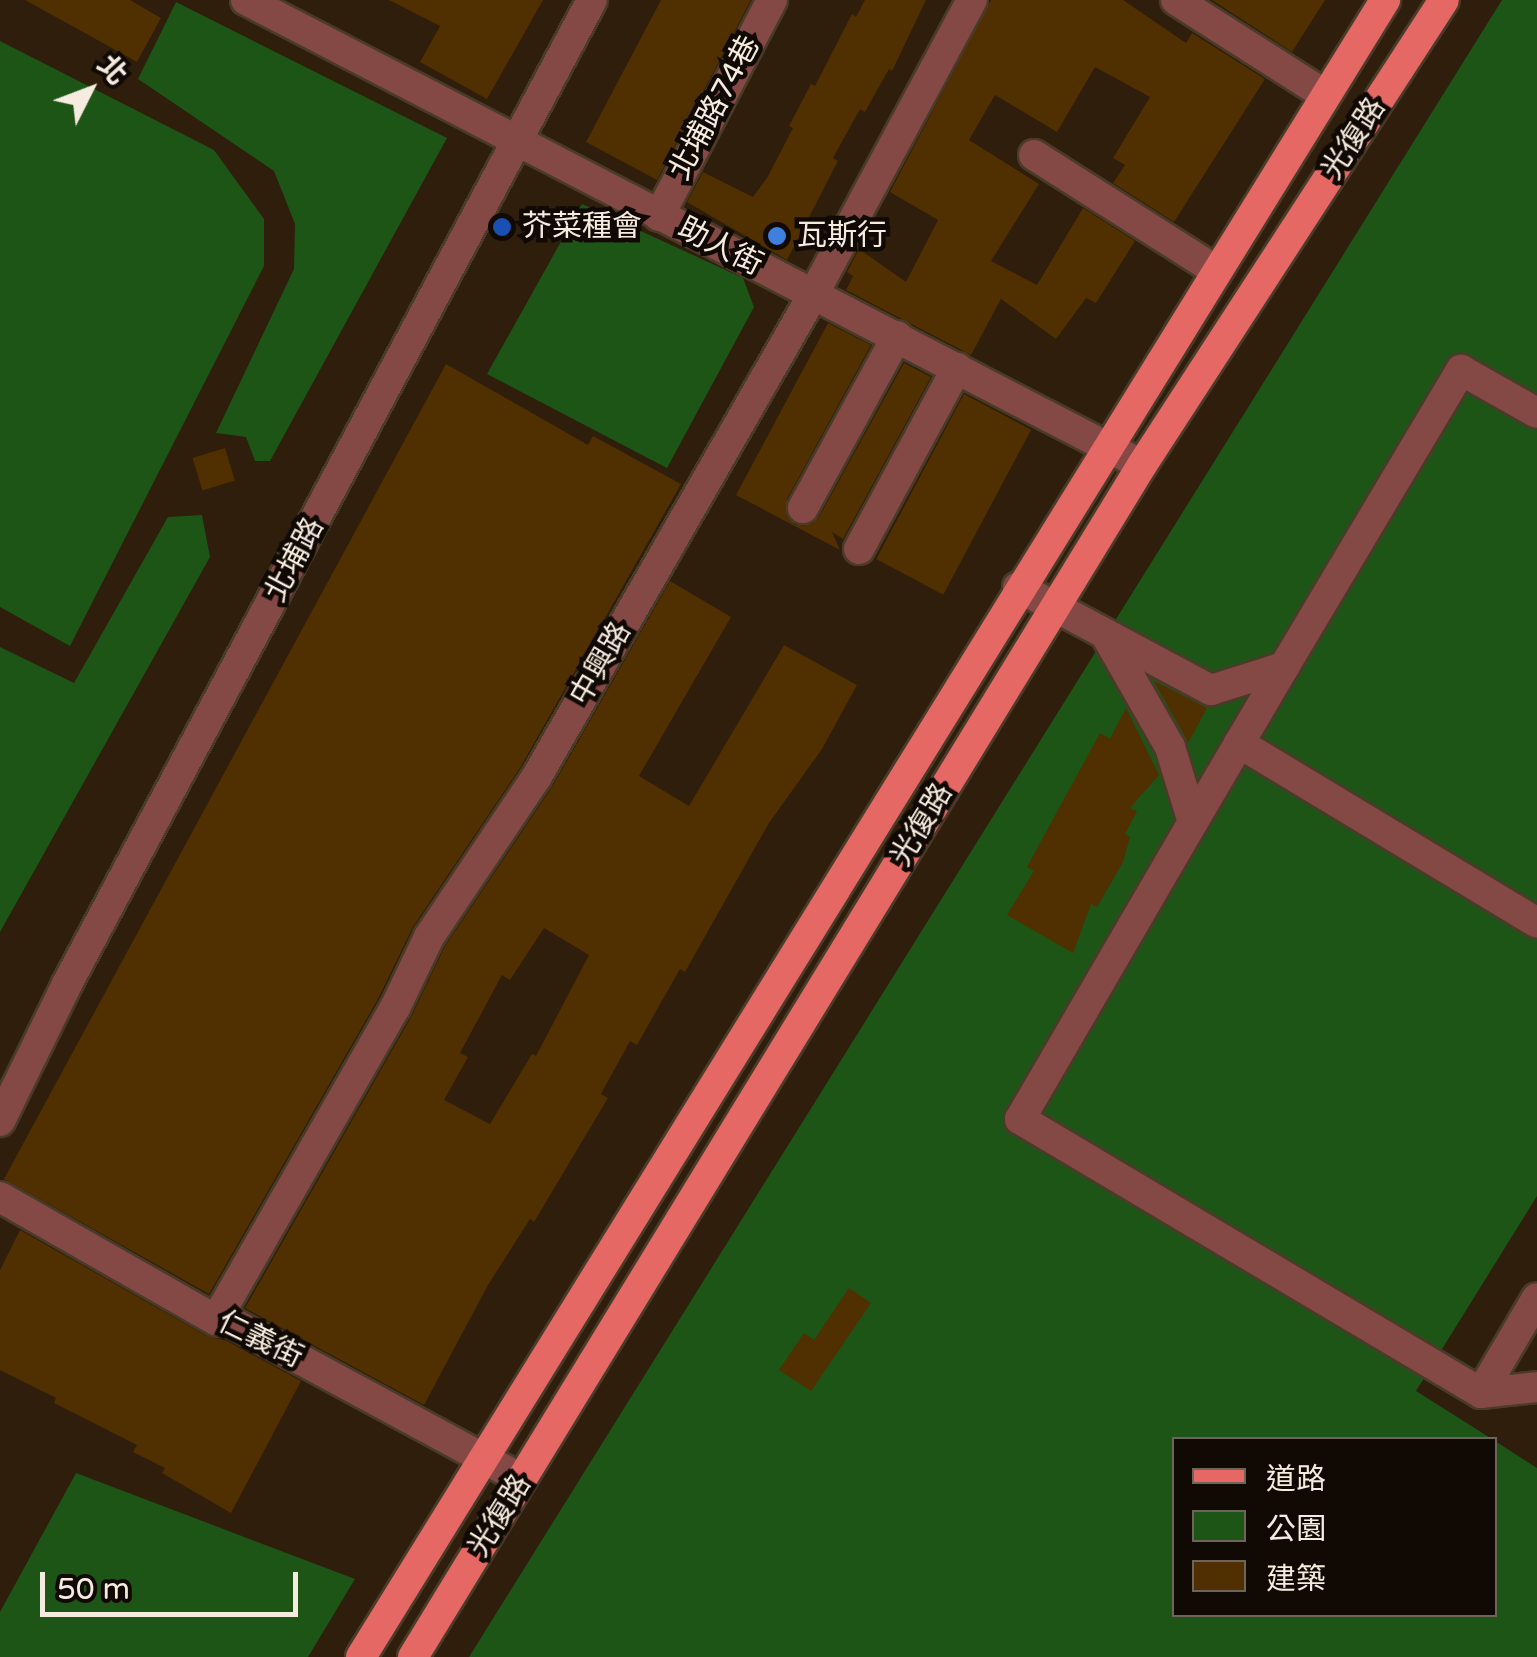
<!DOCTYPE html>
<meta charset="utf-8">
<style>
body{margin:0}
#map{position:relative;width:1537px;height:1657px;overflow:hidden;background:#2e1e0b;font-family:"Varela Round","Noto Sans TC",sans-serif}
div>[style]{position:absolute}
.green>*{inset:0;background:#1d5516}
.building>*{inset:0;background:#502f00;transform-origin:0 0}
.roads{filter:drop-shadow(2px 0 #4a3b29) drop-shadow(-2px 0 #4a3b29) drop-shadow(0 2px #4a3b29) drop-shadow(0 -2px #4a3b29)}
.minor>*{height:30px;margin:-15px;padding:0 15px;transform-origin:15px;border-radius:15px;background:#844845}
.major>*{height:30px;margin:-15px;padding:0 15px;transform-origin:15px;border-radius:15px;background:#e56865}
.dots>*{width:28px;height:28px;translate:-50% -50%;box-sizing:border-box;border:5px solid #110a04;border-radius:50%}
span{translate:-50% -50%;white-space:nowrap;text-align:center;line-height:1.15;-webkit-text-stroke:9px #110a04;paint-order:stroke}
.street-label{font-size:30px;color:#f6ebdf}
.poi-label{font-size:30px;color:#f6ebdf}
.left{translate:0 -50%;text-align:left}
.legend{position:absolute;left:1172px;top:1437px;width:325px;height:180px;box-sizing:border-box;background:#110a04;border:2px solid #6d645c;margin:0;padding:12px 18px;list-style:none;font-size:30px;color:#f6ebdf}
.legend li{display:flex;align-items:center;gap:20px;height:50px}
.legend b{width:50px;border:2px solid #6d645c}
.north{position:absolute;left:40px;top:40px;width:100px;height:100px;-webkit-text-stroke:8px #110a04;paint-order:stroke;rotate:48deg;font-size:28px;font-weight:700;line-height:40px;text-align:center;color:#f6ebdf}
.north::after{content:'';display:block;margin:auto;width:35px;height:45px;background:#f6ebdf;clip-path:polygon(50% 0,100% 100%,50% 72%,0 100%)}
.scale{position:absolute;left:40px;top:1572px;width:258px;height:45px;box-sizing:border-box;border:5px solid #f6ebdf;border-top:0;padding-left:12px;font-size:30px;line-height:35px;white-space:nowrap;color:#f6ebdf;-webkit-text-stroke:8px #110a04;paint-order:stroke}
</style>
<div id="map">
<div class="green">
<div style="clip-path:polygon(1502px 0,1537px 0,1537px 1196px,1416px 1391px,1492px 1439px,1174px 1440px,1174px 1614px,1494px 1614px,1495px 1441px,1537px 1468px,1537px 1657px,469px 1657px)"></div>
<div style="clip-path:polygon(176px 2px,447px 138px,270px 461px,255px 461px,246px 437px,216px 433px,294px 269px,295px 224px,274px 171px,138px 79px)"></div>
<div style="clip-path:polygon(0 41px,214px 150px,264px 219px,264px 266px,70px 646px,0 607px)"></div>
<div style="clip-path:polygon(582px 204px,743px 278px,754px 307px,667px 468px,487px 374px)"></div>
<div style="clip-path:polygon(202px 515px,210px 557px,0 932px,0 647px,74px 683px,168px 517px)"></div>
<div style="clip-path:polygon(76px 1473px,355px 1579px,308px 1657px,0 1657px,0 1612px)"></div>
</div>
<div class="building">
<div style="clip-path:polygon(25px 0,130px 0,161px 18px,137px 62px)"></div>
<div style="clip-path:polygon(389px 0,543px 0,487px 99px,420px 62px,440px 26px)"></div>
<div style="clip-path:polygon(661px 0,751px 0,657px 180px,586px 142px)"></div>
<div style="clip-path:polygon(865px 0,926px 0,892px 71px,889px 69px,865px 112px,860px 109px,833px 158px,838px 161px,787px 260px,687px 202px,703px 172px,753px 197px,767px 178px,793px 128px,789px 126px,811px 84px,815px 86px,852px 14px,856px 17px)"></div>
<div style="clip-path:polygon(991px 0,1123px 0,1186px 43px,1192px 33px,1265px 79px,1174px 222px,1113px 183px,1125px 165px,1113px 158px,1150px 97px,1095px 67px,1057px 132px,995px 95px,969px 140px,1039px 184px,991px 261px,1037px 285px,1083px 208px,1135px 241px,1096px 303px,1086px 298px,1056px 339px,1001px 299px,971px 355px,846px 290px,853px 276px,847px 272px,859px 249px,906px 282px,938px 220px,890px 192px)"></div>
<div style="clip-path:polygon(1212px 0,1325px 0,1292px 52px)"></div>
<div style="clip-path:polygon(828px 323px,871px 345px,787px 499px,787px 517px,795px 525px,812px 524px,819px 517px,904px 363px,931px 377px,843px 539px,832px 532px,840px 550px,736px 495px)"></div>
<div style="clip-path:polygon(446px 364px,588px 445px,593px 436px,681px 484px,520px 768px,413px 927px,378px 999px,209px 1294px,4px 1179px)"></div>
<div style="left:964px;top:394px;width:76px;height:187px;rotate:28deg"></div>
<div style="left:225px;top:448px;width:34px;height:34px;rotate:73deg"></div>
<div style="clip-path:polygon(evenodd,670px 581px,731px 617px,639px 776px,689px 806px,784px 645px,857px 685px,822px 749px,769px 823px,685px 972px,680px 969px,637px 1045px,630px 1041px,601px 1094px,608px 1098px,534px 1222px,530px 1219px,488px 1285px,424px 1405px,245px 1308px,411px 1017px,445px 946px,552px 787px,670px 581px,544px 928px,589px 955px,536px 1056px,532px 1054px,490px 1124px,444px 1100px,468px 1057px,460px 1053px,502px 975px,510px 980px,544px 928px)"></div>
<div style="clip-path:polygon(1154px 681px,1207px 708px,1188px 743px,1186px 738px)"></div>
<div style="clip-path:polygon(1126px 708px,1159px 775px,1130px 808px,1137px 811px,1125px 834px,1130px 837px,1123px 862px,1097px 907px,1091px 904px,1073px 953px,1007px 915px,1034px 871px,1027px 867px,1100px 733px,1110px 739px)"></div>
<div style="clip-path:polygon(20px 1230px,207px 1336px,227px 1341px,301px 1381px,231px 1513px,162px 1473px,165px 1468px,133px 1452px,137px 1445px,54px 1403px,56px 1398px,0 1370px,0 1270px)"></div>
<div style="clip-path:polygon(849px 1288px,871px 1303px,811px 1391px,779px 1370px,804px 1333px,814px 1340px)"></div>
</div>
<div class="roads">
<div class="minor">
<div style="left:246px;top:0;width:1009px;rotate:27.43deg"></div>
<div style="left:1176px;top:0;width:177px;rotate:32.5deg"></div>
<div style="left:1034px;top:155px;width:214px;rotate:32.4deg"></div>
<div style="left:659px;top:216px;width:244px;rotate:-62.4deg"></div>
<div style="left:803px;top:508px;width:196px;rotate:-61.3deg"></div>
<div style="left:859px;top:549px;width:206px;rotate:-61.6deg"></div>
<div style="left:1018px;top:587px;width:219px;rotate:28.1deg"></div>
<div style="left:1211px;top:690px;width:77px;rotate:-17.5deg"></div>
<div style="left:1284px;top:667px;width:346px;rotate:-59.2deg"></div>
<div style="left:1461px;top:370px;width:87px;rotate:29.5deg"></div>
<div style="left:1107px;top:637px;width:127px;rotate:60.2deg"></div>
<div style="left:1170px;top:747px;width:78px;rotate:73deg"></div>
<div style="left:1193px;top:822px;width:344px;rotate:120.2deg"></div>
<div style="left:1020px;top:1119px;width:536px;rotate:30.73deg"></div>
<div style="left:1481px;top:1393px;width:110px;rotate:-59.5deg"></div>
<div style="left:1239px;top:743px;width:348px;rotate:31.1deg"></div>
<div style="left:1193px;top:822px;width:180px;rotate:-59.6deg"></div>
<div style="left:0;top:1121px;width:153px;rotate:-63.9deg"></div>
<div style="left:67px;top:984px;width:1115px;rotate:-61.92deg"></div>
<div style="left:0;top:1197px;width:249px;rotate:29.7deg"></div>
<div style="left:216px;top:1320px;width:17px;rotate:10deg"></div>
<div style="left:233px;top:1323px;width:328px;rotate:28.4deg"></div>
<div style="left:216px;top:1320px;width:360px;rotate:-60.2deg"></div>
<div style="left:395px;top:1008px;width:79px;rotate:-64.4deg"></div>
<div style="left:429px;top:937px;width:192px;rotate:-56.1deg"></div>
<div style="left:536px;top:778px;width:557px;rotate:-60.17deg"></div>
<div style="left:813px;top:295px;width:335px;rotate:-61.7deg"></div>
<div style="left:1481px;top:1393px;width:56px;rotate:-6.1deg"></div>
</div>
<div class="major">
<div style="left:361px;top:1657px;width:1948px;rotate:-58.28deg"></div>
<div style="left:413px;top:1657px;width:1397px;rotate:-58.55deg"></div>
<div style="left:1142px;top:465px;width:554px;rotate:-57deg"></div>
</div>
</div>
<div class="dots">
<div style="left:502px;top:227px;background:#1a4fb4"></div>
<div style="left:777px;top:236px;background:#3f7fe0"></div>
</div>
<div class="street-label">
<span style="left:715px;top:108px;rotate:-62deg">北埔路74巷</span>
<span style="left:1354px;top:139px;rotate:-57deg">光復路</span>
<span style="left:720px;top:247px;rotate:27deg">助人街</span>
<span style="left:295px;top:560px;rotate:-62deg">北埔路</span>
<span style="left:601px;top:664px;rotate:-60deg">中興路</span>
<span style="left:922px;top:825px;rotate:-59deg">光復路</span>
<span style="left:260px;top:1340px;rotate:26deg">仁義街</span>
<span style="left:500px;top:1516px;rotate:-58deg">光復路</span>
</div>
<div class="poi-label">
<span class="left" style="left:522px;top:227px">芥菜種會</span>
<span class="left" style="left:797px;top:236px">瓦斯行</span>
</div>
<ul class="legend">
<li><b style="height:12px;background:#e56865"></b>道路</li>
<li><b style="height:28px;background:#1d5516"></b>公園</li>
<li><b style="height:28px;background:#502f00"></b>建築</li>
</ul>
<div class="north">北</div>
<div class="scale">50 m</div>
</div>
